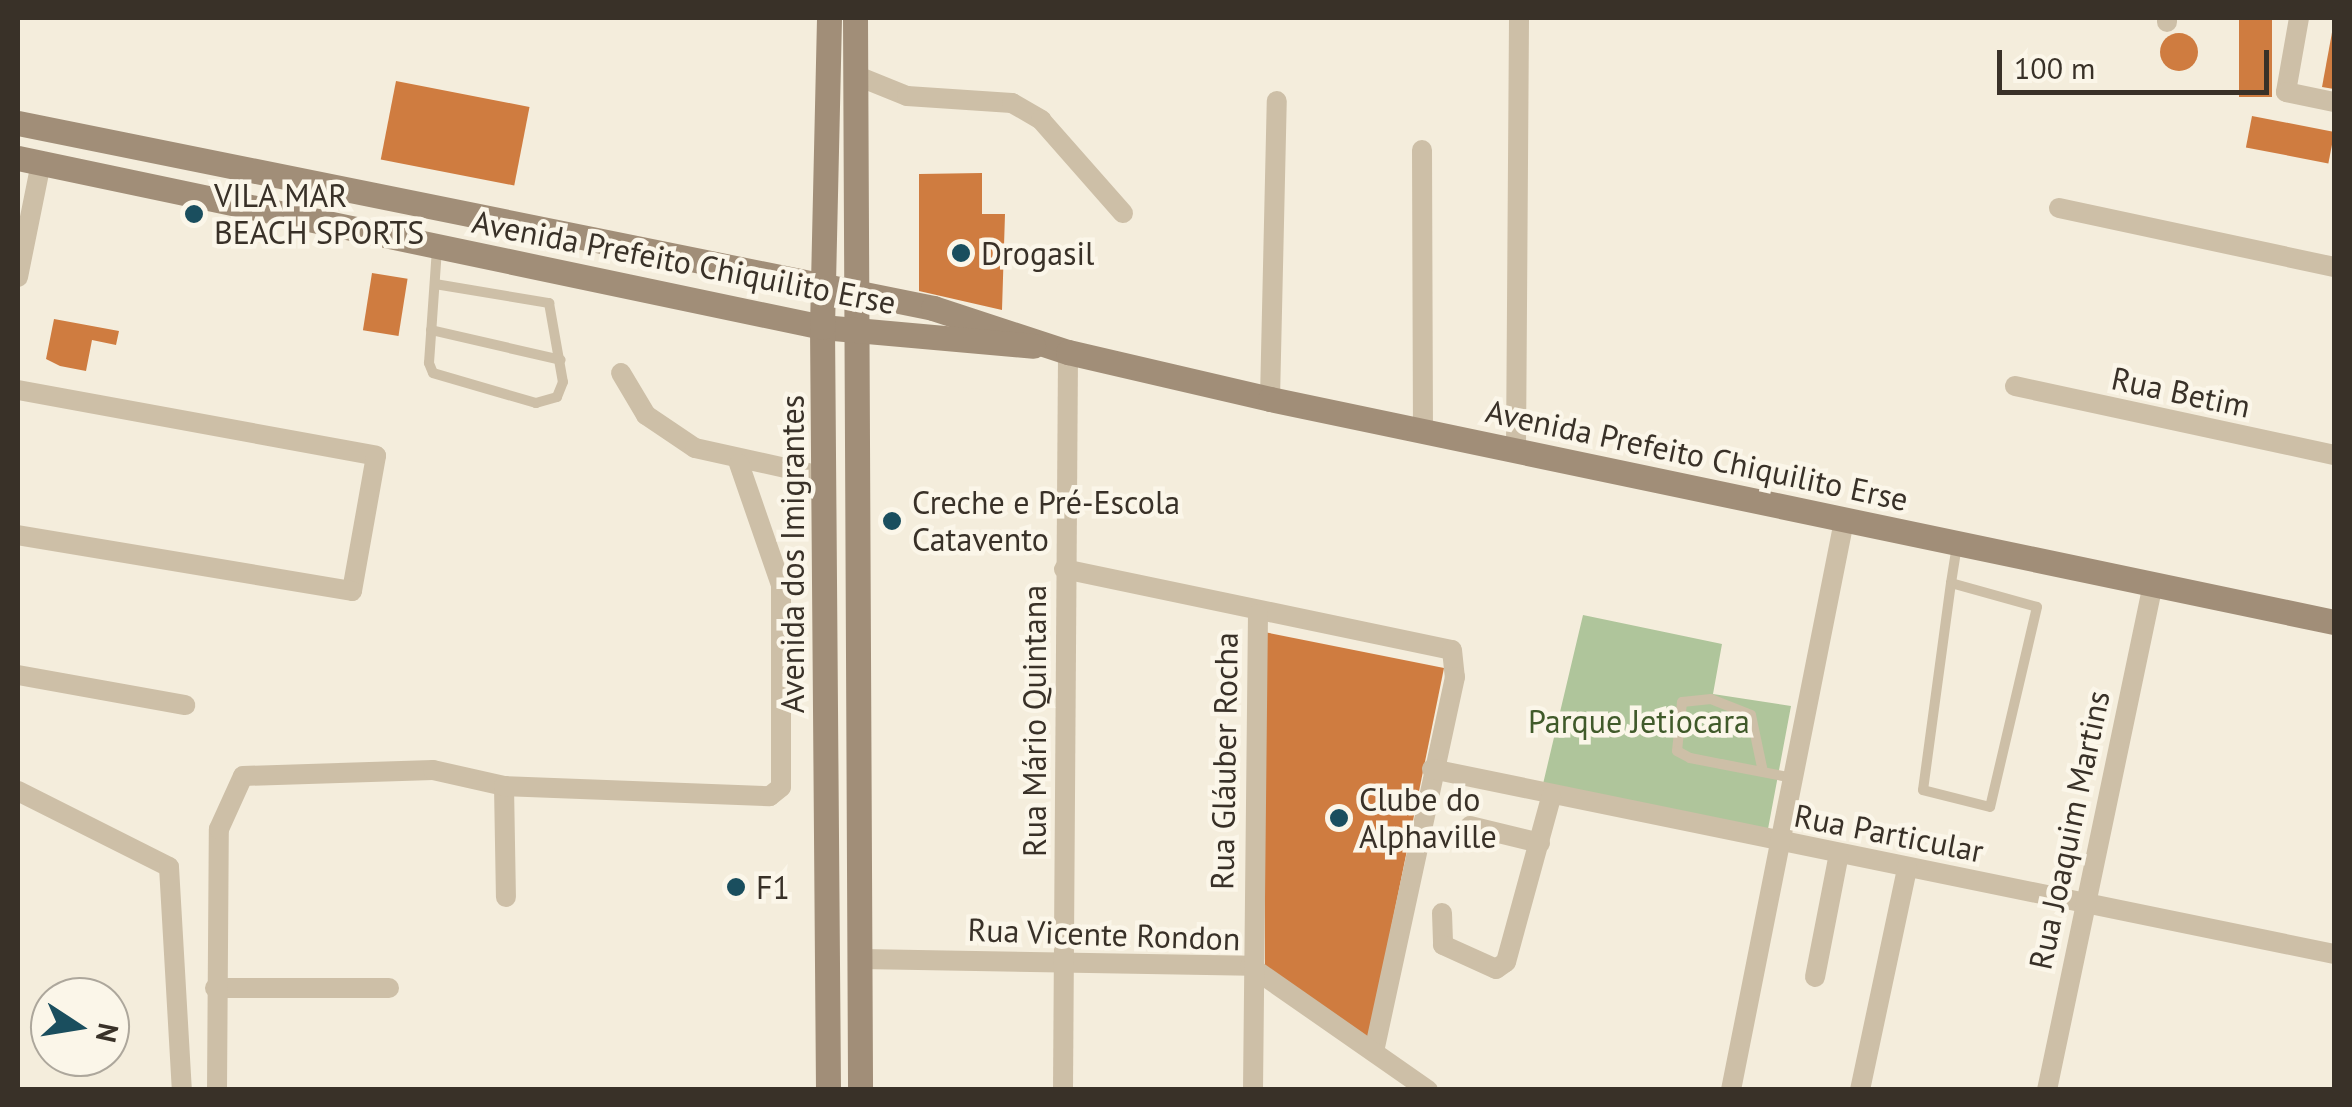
<!DOCTYPE html>
<meta charset="utf-8">
<style>
body{margin:0}
#map{position:relative;width:2352px;height:1107px;overflow:hidden;background:#f4eddc;font-family:"PT Sans",sans-serif}
div>[style]{position:absolute}
.green>*{inset:0;background:#afc59b}
.building>*{inset:0;background:#cf7c40;transform-origin:0 0}
.round{border-radius:50%}
.lane>*{height:10px;margin:-5px;padding:0 5px;transform-origin:5px;border-radius:5px;background:#cdbfa7}
.street>*{height:20px;margin:-10px;padding:0 10px;transform-origin:10px;border-radius:10px;background:#cdbfa7}
.secondary>*{height:25px;margin:-12.5px;padding:0 12.5px;transform-origin:12.5px;border-radius:12.5px;background:#a18e78}
.dots>*{width:28px;height:28px;translate:-50% -50%;box-sizing:border-box;border:5px solid #fbf6e9;border-radius:50%}
span{translate:-50% -50%;white-space:nowrap;text-align:center;line-height:1.15;-webkit-text-stroke:9px #fbf6e9;paint-order:stroke}
.poi-label{font-size:32px;color:#393128}
.left{translate:0 -50%;text-align:left}
.street-label{font-size:32px;color:#393128}
.park-label{font-size:32px;color:#405a2a}
.frame{position:absolute;inset:0;border:20px solid #393128;pointer-events:none}
.north{position:absolute;left:30px;top:977px;width:100px;height:100px;box-sizing:border-box;background:#fbf6e9;border:2px solid #ada79c;border-radius:50%;rotate:102deg;font-size:28px;font-weight:700;line-height:40px;text-align:center;color:#393128}
.north::after{content:'';display:block;margin:auto;width:35px;height:45px;background:#1a4e5e;clip-path:polygon(50% 0,100% 100%,50% 72%,0 100%)}
.scale{position:absolute;left:1997px;top:50px;width:272px;height:45px;box-sizing:border-box;border:5px solid #393128;border-top:0;padding-left:12px;font-size:30px;line-height:35px;white-space:nowrap;color:#393128;-webkit-text-stroke:8px #fbf6e9;paint-order:stroke}
</style>
<div id="map">
<div class="green">
<div style="clip-path:polygon(1583px 615px,1722px 644px,1713px 694px,1791px 706px,1768px 829px,1543px 784px)"></div>
</div>
<div class="building">
<div style="left:2239px;top:18px;width:33px;height:79px"></div>
<div style="clip-path:polygon(2333px 27px,2334px 27px,2334px 89px,2322px 87px)"></div>
<div class="round" style="left:2160px;top:33px;width:38px;height:38px"></div>
<div style="left:396px;top:81px;width:136px;height:80px;rotate:11deg"></div>
<div style="left:2252px;top:116px;width:84px;height:32px;rotate:11deg"></div>
<div style="clip-path:polygon(982px 173px,982px 214px,1005px 214px,1002px 310px,919px 291px,919px 174px)"></div>
<div style="left:372px;top:273px;width:36px;height:58px;rotate:9deg"></div>
<div style="clip-path:polygon(54px 319px,119px 331px,116px 345px,92px 340px,86px 371px,60px 366px,46px 359px)"></div>
<div style="clip-path:polygon(1264px 632px,1444px 668px,1368px 1042px,1265px 968px)"></div>
</div>
<div class="lane">
<div style="left:435px;top:284px;width:116px;rotate:9.5deg"></div>
<div style="left:549px;top:303px;width:80px;rotate:80deg"></div>
<div style="left:563px;top:382px;width:16px;rotate:112deg"></div>
<div style="left:557px;top:397px;width:22px;rotate:164deg"></div>
<div style="left:536px;top:403px;width:107px;rotate:-163.8deg"></div>
<div style="left:433px;top:373px;width:11px;rotate:-112deg"></div>
<div style="left:429px;top:363px;width:113px;rotate:-86deg"></div>
<div style="left:431px;top:330px;width:133px;rotate:13deg"></div>
<div style="left:1951px;top:583px;width:89px;rotate:15.6deg"></div>
<div style="left:2037px;top:607px;width:205px;rotate:103.2deg"></div>
<div style="left:1990px;top:807px;width:69px;rotate:-165.8deg"></div>
<div style="left:1923px;top:790px;width:209px;rotate:-82.3deg"></div>
<div style="left:1951px;top:583px;width:38px;rotate:-81deg"></div>
<div style="left:1763px;top:772px;width:58px;rotate:-101.9deg"></div>
<div style="left:1751px;top:715px;width:43px;rotate:-158.2deg"></div>
<div style="left:1711px;top:699px;width:29px;rotate:174deg"></div>
<div style="left:1682px;top:702px;width:49px;rotate:95.8deg"></div>
<div style="left:1677px;top:751px;width:15px;rotate:28deg"></div>
<div style="left:1690px;top:758px;width:32px;rotate:11deg"></div>
<div style="left:1721px;top:764px;width:73px;rotate:11deg"></div>
</div>
<div class="street">
<div style="left:2299px;top:18px;width:75px;rotate:100deg"></div>
<div style="left:2286px;top:92px;width:49px;rotate:11.8deg"></div>
<div style="left:2167px;top:22px;width:4px;rotate:-90deg"></div>
<div style="left:855px;top:75px;width:56px;rotate:22deg"></div>
<div style="left:907px;top:96px;width:105px;rotate:3.8deg"></div>
<div style="left:1012px;top:103px;width:34px;rotate:30deg"></div>
<div style="left:1041px;top:120px;width:124px;rotate:48.6deg"></div>
<div style="left:1422px;top:150px;width:279px;rotate:89.8deg"></div>
<div style="left:2059px;top:208px;width:281px;rotate:12.1deg"></div>
<div style="left:18px;top:277px;width:116px;rotate:-78.6deg"></div>
<div style="left:621px;top:373px;width:49px;rotate:59.2deg"></div>
<div style="left:646px;top:415px;width:59px;rotate:34deg"></div>
<div style="left:695px;top:448px;width:134px;rotate:12.5deg"></div>
<div style="left:2015px;top:386px;width:326px;rotate:12.2deg"></div>
<div style="left:18px;top:390px;width:364px;rotate:10.4deg"></div>
<div style="left:376px;top:456px;width:137px;rotate:100.1deg"></div>
<div style="left:352px;top:591px;width:339px;rotate:-170.5deg"></div>
<div style="left:1270px;top:399px;width:298px;rotate:-88.7deg"></div>
<div style="left:1516px;top:449px;width:431px;rotate:-89.6deg"></div>
<div style="left:1064px;top:569px;width:396px;rotate:11.8deg"></div>
<div style="left:1452px;top:650px;width:27px;rotate:84deg"></div>
<div style="left:1455px;top:677px;width:380px;rotate:102.2deg"></div>
<div style="left:18px;top:675px;width:170px;rotate:10.2deg"></div>
<div style="left:1432px;top:769px;width:921px;rotate:11.59deg"></div>
<div style="left:504px;top:786px;width:111px;rotate:89deg"></div>
<div style="left:18px;top:791px;width:169px;rotate:26.7deg"></div>
<div style="left:169px;top:867px;width:223px;rotate:86.7deg"></div>
<div style="left:1470px;top:826px;width:72px;rotate:13.7deg"></div>
<div style="left:1442px;top:913px;width:32px;rotate:88deg"></div>
<div style="left:1443px;top:945px;width:58px;rotate:24.4deg"></div>
<div style="left:1496px;top:969px;width:12px;rotate:-35deg"></div>
<div style="left:1506px;top:962px;width:171px;rotate:-74.7deg"></div>
<div style="left:861px;top:959px;width:389px;rotate:1deg"></div>
<div style="left:1250px;top:966px;width:217px;rotate:34.9deg"></div>
<div style="left:1815px;top:977px;width:125px;rotate:-79deg"></div>
<div style="left:215px;top:988px;width:174px"></div>
<div style="left:217px;top:1090px;width:261px;rotate:-89.6deg"></div>
<div style="left:219px;top:829px;width:58px;rotate:-65.6deg"></div>
<div style="left:243px;top:776px;width:190px;rotate:-1.8deg"></div>
<div style="left:433px;top:770px;width:73px;rotate:12.7deg"></div>
<div style="left:504px;top:786px;width:266px;rotate:2.2deg"></div>
<div style="left:770px;top:796px;width:14px;rotate:-39deg"></div>
<div style="left:781px;top:787px;width:202px;rotate:-90deg"></div>
<div style="left:781px;top:585px;width:128px;rotate:-109.1deg"></div>
<div style="left:1063px;top:1090px;width:738px;rotate:-89.61deg"></div>
<div style="left:1253px;top:1090px;width:476px;rotate:-89.4deg"></div>
<div style="left:1731px;top:1090px;width:580px;rotate:-78.77deg"></div>
<div style="left:1860px;top:1090px;width:227px;rotate:-78deg"></div>
<div style="left:2047px;top:1090px;width:517px;rotate:-78.17deg"></div>
</div>
<div class="secondary">
<div style="left:855px;top:18px;width:1072px;rotate:89.73deg"></div>
<div style="left:18px;top:123px;width:934px;rotate:11.43deg"></div>
<div style="left:933px;top:308px;width:142px;rotate:18.1deg"></div>
<div style="left:1068px;top:352px;width:207px;rotate:13.1deg"></div>
<div style="left:1270px;top:399px;width:1087px;rotate:11.84deg"></div>
<div style="left:18px;top:158px;width:822px;rotate:11.87deg"></div>
<div style="left:822px;top:327px;width:212px;rotate:5.1deg"></div>
<div style="left:828px;top:1090px;width:763px;rotate:-90.45deg"></div>
<div style="left:822px;top:327px;width:309px;rotate:-88.7deg"></div>
</div>
<div class="dots">
<div style="left:194px;top:214px;background:#1a4e5e"></div>
<div style="left:961px;top:253px;background:#1a4e5e"></div>
<div style="left:892px;top:521px;background:#1a4e5e"></div>
<div style="left:1339px;top:818px;background:#1a4e5e"></div>
<div style="left:736px;top:887px;background:#1a4e5e"></div>
</div>
<div class="poi-label">
<span class="left" style="left:214px;top:214px">VILA MAR<br>BEACH SPORTS</span>
<span class="left" style="left:981px;top:253px">Drogasil</span>
<span class="left" style="left:912px;top:521px">Creche e Pré-Escola<br>Catavento</span>
<span class="left" style="left:1359px;top:818px">Clube do<br>Alphaville</span>
<span class="left" style="left:756px;top:887px">F1</span>
</div>
<div class="street-label">
<span style="left:684px;top:262px;rotate:11deg">Avenida Prefeito Chiquilito Erse</span>
<span style="left:2181px;top:392px;rotate:12deg">Rua Betim</span>
<span style="left:1697px;top:455px;rotate:12deg">Avenida Prefeito Chiquilito Erse</span>
<span style="left:792px;top:554px;rotate:-90deg">Avenida dos Imigrantes</span>
<span style="left:1034px;top:721px;rotate:-90deg">Rua Mário Quintana</span>
<span style="left:1224px;top:761px;rotate:-89deg">Rua Gláuber Rocha</span>
<span style="left:2069px;top:830px;rotate:-78deg">Rua Joaquim Martins</span>
<span style="left:1889px;top:833px;rotate:11deg">Rua Particular</span>
<span style="left:1104px;top:934px;rotate:2deg">Rua Vicente Rondon</span>
</div>
<div class="park-label">
<span style="left:1639px;top:721px">Parque Jetiocara</span>
</div>
<div class="frame"></div>
<div class="north">N</div>
<div class="scale">100 m</div>
</div>
